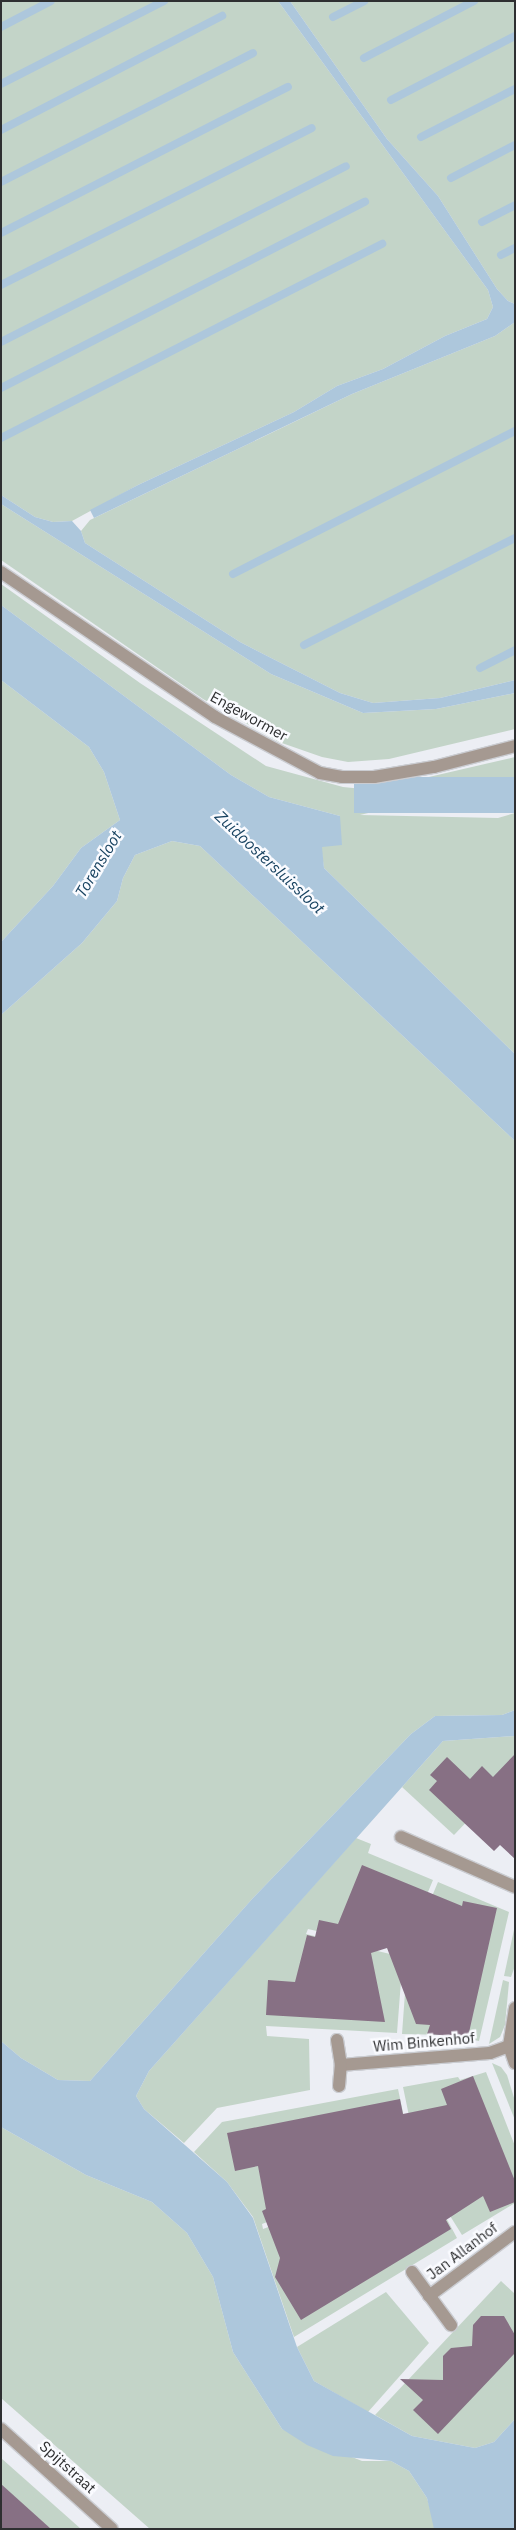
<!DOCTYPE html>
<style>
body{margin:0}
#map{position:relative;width:516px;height:2530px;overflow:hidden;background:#eceef4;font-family:"IBM Plex Sans",sans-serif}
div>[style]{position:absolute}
.green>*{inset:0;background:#c3d4c8}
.water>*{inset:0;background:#adc7dc;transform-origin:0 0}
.stream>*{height:8px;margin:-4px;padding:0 4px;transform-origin:4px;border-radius:4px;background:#adc7dc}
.building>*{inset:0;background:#877084}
.roads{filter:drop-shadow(1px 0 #caccd1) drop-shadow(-1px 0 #caccd1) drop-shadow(0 1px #caccd1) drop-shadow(0 -1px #caccd1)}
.street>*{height:12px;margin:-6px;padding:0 6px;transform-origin:6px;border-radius:6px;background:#a59991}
span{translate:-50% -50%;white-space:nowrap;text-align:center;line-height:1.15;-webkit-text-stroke:5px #fafbff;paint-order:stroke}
.street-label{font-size:15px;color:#2e2f31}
.water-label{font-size:16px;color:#174260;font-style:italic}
.frame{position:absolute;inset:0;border:2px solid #2e2f31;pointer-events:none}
</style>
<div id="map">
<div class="green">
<div style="clip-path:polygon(1px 1px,278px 1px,488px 290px,493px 307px,487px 319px,445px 336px,383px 369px,337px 386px,294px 412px,138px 485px,72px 521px,53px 522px,35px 517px,1px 495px)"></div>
<div style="clip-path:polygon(290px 1px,515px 1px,515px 304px,508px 301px,497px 289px,438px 196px,387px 139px)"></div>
<div style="clip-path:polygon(515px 322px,515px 680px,440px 698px,373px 703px,340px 693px,240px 642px,85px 543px,81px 531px,90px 520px,352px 394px,495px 336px)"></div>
<div style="clip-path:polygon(1px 504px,271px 674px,363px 713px,436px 709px,515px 693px,515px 729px,389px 759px,348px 762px,322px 757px,279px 742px,203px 699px,1px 560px)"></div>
<div style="clip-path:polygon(1px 584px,140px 683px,266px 766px,343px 787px,373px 790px,515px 757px,515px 777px,360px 815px,498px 818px,515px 813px,515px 1054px,324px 868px,321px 847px,340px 816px,269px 797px,231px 775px,1px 605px)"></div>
<div style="clip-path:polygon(1px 680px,89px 747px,104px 772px,120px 820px,81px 848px,53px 886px,1px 942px)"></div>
<div style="clip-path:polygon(172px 841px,200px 846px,515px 1141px,515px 1710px,502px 1715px,435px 1716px,411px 1734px,253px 1898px,90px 2081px,58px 2080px,21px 2058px,1px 2041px,1px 1015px,82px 943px,117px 901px,123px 878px,135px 855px)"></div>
<div style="clip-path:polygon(515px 1736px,515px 1771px,454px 1835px,402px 1787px,443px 1741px)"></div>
<div style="clip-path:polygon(356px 1838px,371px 1844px,368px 1853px,433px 1880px,413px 1928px,408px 1952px,308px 1929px,306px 1934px,407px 1958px,401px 1981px,397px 2033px,266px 2026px,267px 2036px,309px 2039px,310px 2090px,217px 2108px,184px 2143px,144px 2109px,136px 2096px,149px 2071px)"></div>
<div style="clip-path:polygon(438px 1882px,509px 1912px,479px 2041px,448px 2035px,402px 2034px,406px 1979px,414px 1939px)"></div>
<div style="clip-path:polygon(515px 1925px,515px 1966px,511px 1977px,504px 1976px)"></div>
<div style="clip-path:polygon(503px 1980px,509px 1982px,505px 2025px,500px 2037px,489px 2044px)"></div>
<div style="clip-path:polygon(492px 2063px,501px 2067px,507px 2075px,515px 2101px,515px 2120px)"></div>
<div style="clip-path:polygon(486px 2072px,515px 2146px,515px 2203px,462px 2235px,432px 2187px,414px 2140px,403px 2087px,458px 2077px,460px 2080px)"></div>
<div style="clip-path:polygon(398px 2089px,409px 2141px,418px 2164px,262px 2224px,263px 2229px,420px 2169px,457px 2238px,294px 2337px,253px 2217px,227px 2182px,194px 2152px,222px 2122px)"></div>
<div style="clip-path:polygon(1px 2127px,86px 2175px,152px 2202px,187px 2233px,213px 2277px,233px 2352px,282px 2429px,362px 2461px,391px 2461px,409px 2471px,427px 2498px,436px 2529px,150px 2529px,1px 2398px)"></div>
<div style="clip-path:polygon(501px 2281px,515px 2294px,515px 2419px,494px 2442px,475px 2448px,412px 2436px,375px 2415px)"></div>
<div style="clip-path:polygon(386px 2292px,429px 2343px,368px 2412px,314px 2381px,297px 2347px)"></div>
<div style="clip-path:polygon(1px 2458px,81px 2529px,1px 2529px)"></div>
</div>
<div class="water">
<div style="clip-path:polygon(278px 1px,290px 1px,387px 139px,438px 196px,497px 289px,508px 301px,515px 304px,515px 322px,495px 336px,352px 394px,94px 518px,90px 510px,138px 485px,294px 412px,337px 386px,383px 369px,445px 336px,487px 319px,493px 307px,488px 290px)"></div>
<div style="clip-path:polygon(1px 495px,35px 517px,53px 522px,72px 521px,81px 531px,85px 543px,240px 642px,340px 693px,373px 703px,440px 698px,515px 680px,515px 693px,436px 709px,363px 713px,271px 674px,1px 504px)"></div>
<div style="clip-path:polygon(1px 605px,231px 775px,269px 797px,340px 816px,342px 845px,322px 847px,324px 868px,515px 1054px,515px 1141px,200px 846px,172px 841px,135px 855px,123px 878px,117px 901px,82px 943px,1px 1015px,1px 942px,53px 886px,81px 848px,120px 820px,104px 772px,89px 747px,1px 680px)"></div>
<div style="left:515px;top:777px;width:36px;height:161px;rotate:90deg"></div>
<div style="clip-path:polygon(515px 1710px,515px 1736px,443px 1741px,149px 2071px,136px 2096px,144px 2109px,227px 2182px,253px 2218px,297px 2347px,314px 2381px,412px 2436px,475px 2448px,494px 2442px,515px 2419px,515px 2529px,434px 2529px,427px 2498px,409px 2471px,391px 2461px,333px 2456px,307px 2445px,282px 2429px,233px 2352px,213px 2277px,187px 2233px,152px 2202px,86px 2175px,1px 2127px,1px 2041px,21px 2058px,58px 2080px,90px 2081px,253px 1898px,411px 1734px,435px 1716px,502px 1715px)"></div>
</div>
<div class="stream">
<div style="left:333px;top:17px;width:35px;rotate:-27deg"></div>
<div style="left:1px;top:27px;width:56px;rotate:-27.5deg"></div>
<div style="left:364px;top:58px;width:124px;rotate:-27.4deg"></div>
<div style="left:1px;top:84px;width:183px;rotate:-27deg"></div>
<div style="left:391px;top:100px;width:140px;rotate:-27.3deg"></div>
<div style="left:1px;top:130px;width:249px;rotate:-27.3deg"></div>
<div style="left:421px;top:137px;width:106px;rotate:-27.1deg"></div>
<div style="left:451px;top:178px;width:72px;rotate:-27.3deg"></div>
<div style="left:1px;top:182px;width:283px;rotate:-27.1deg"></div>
<div style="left:482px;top:222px;width:37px;rotate:-27deg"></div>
<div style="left:1px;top:233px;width:322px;rotate:-27deg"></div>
<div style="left:501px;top:255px;width:16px;rotate:-27deg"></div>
<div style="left:1px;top:285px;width:348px;rotate:-26.8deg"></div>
<div style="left:1px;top:342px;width:387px;rotate:-27deg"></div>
<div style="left:1px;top:388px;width:409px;rotate:-27.1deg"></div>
<div style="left:1px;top:438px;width:428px;rotate:-27deg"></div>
<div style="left:233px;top:574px;width:316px;rotate:-26.9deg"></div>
<div style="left:304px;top:645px;width:237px;rotate:-26.9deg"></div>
<div style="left:480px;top:668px;width:39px;rotate:-27deg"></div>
</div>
<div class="building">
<div style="clip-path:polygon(515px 1754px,515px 1859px,500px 1845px,494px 1851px,429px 1790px,437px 1781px,430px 1775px,447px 1757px,470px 1779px,482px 1766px,493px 1777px)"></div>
<div style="clip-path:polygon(362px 1865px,462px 1906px,463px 1901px,497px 1908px,468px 2037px,427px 2034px,430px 2025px,416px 2024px,387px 1948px,371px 1953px,385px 2022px,266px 2015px,268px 1980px,295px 1982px,307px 1935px,315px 1937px,319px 1920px,338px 1924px)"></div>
<div style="clip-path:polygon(473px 2076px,515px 2181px,515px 2202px,490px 2212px,483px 2196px,446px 2220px,451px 2229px,301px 2320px,275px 2277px,280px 2258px,262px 2211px,266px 2209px,258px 2166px,235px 2171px,227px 2133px,400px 2099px,403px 2114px,447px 2105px,441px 2089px)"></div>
<div style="clip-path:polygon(481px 2316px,504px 2316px,515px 2335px,515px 2353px,438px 2434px,413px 2410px,423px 2400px,400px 2379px,443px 2380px,443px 2356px,451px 2348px,472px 2346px,473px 2325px)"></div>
<div style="clip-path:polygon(1px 2484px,51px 2529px,1px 2529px)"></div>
</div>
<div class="roads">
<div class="street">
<div style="left:1px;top:572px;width:258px;rotate:34.1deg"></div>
<div style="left:215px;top:717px;width:119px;rotate:28.1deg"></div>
<div style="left:320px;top:773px;width:22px;rotate:10deg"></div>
<div style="left:342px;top:777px;width:32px"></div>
<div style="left:374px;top:777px;width:61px;rotate:-9.5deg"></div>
<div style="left:434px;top:767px;width:84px;rotate:-14.5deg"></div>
<div style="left:401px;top:1837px;width:124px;rotate:23.7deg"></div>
<div style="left:515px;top:2008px;width:38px;rotate:99deg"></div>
<div style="left:509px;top:2046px;width:18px;rotate:71deg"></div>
<div style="left:337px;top:2040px;width:25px;rotate:81deg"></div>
<div style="left:341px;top:2065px;width:149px;rotate:-4.6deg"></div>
<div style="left:490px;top:2053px;width:20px;rotate:-20deg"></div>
<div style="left:339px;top:2086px;width:21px;rotate:-85deg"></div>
<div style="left:412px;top:2272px;width:66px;rotate:53.7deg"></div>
<div style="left:429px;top:2296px;width:107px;rotate:-36.7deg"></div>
<div style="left:1px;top:2429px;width:149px;rotate:42deg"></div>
</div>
</div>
<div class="street-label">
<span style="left:249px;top:716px;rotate:29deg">Engewormer</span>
<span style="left:424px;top:2042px;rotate:-5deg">Wim Binkenhof</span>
<span style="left:462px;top:2251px;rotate:-37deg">Jan Allanhof</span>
<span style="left:68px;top:2467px;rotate:42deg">Spijtstraat</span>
</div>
<div class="water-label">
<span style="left:270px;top:862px;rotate:43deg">Zuidoostersluissloot</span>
<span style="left:98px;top:864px;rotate:-59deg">Torensloot</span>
</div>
<div class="frame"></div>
</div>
